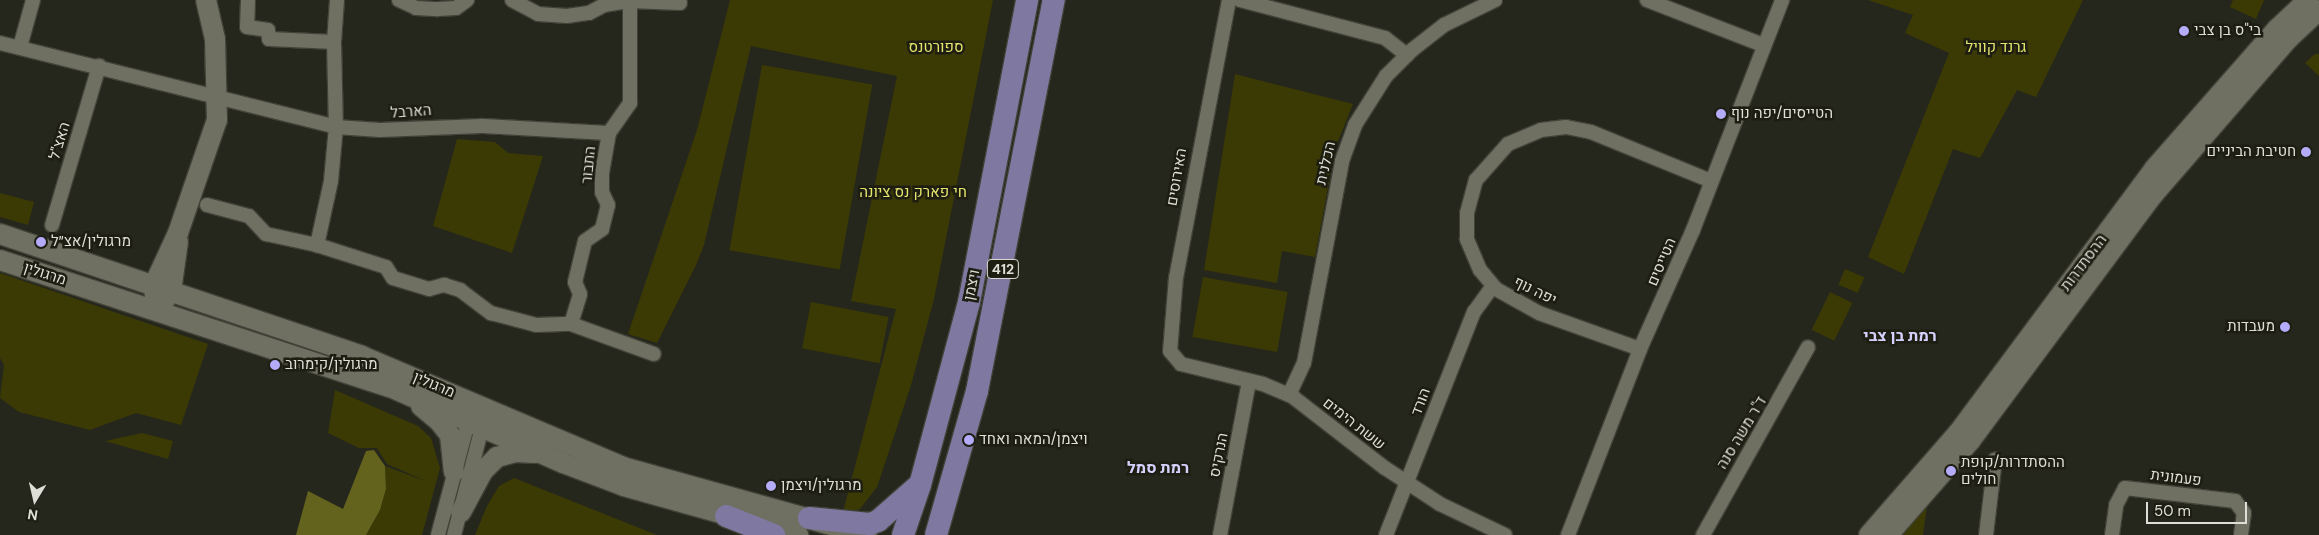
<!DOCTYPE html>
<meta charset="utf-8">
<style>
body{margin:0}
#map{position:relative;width:2319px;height:535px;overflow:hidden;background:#26271c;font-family:"DM Sans",Heebo,sans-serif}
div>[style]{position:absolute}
.green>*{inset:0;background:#3b3a05;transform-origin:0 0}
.forest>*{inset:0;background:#63631d}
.roads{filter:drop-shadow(1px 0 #414238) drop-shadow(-1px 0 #414238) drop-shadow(0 1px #414238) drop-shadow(0 -1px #414238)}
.street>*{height:14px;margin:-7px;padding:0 7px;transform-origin:7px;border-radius:7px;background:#6f6f62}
.secondary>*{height:20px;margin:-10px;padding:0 10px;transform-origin:10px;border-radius:10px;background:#6f6f62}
.primary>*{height:22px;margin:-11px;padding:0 11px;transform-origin:11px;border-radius:11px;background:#7f79a2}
.dots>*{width:14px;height:14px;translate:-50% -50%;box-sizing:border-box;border:2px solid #1d1d12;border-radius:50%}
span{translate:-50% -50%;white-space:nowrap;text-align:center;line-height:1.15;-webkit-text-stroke:5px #1d1d12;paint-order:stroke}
.shield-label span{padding:1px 4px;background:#1d1d12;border:1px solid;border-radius:4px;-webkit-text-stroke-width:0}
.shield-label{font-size:14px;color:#dedfd7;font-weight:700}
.poi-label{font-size:15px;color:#dedfd7}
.left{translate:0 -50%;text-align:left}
.right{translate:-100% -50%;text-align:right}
.park-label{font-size:15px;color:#e4e56d}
.street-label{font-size:15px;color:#dedfd7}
.neighbourhood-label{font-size:16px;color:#d4d1fd;font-weight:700}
.north{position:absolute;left:10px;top:475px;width:50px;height:50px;-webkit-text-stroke:4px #1d1d12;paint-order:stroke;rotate:189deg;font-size:14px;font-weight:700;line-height:20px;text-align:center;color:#dedfd7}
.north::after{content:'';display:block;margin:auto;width:18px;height:22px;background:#dedfd7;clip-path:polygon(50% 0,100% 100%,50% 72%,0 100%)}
.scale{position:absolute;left:2146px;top:502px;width:101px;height:22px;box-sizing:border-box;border:2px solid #dedfd7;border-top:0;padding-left:6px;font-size:15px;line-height:18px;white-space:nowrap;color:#dedfd7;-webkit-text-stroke:4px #1d1d12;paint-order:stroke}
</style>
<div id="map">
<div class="green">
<div style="clip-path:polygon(730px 0,993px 0,934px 299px,911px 385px,877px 487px,860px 509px,843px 512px,896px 309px,851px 301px,897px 76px,751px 46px,704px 245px,696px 265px,657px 343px,628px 334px,697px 130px)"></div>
<div style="clip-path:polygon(1868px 0,2083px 0,2036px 97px,2017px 90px,1980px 158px,1953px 149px,1904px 274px,1868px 257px,1949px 53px,1905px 33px,1913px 15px)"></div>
<div style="clip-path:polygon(2233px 0,2264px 0,2256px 19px,2230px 7px)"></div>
<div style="clip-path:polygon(2315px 54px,2319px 54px,2319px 76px,2305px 63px)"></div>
<div style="left:762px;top:65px;width:112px;height:188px;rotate:10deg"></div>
<div style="clip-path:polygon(1235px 74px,1353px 104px,1335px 149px,1315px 257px,1282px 251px,1277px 283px,1204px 270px)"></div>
<div style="clip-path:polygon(457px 139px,495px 142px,508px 153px,543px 156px,512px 253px,433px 226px)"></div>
<div style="clip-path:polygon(0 193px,34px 202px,28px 225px,0 217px)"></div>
<div style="left:1845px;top:269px;width:21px;height:17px;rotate:23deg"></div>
<div style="clip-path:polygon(0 273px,208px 344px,181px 425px,136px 413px,90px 430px,19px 412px,0 398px,4px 365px,0 358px)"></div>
<div style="left:1203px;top:277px;width:86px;height:61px;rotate:10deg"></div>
<div style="left:1830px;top:292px;width:25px;height:42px;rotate:26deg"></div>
<div style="left:811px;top:302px;width:79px;height:47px;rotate:11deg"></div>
<div style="clip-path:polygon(335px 390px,418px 426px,431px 438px,440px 468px,422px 535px,366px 535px,380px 510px,386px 489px,385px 466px,428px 482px,387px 464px,377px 448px,359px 448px,328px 433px)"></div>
<div style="clip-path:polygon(142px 433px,173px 441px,168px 459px,105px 441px)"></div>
<div style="clip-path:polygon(514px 478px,657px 535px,475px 535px,487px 506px,499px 486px)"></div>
<div style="clip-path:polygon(1928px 498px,1923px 535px,1899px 535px)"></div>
</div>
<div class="forest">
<div style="clip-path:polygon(374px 450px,385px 466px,386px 489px,380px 510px,366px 535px,296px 535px,308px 491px,343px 509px,366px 451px)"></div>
</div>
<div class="roads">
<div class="street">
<div style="left:248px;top:0;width:27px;rotate:92deg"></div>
<div style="left:247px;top:27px;width:21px;rotate:8deg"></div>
<div style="left:268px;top:30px;width:9px;rotate:84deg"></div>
<div style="left:269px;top:39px;width:65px;rotate:2.6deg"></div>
<div style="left:337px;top:0;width:42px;rotate:94.1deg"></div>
<div style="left:334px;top:42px;width:85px;rotate:88.7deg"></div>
<div style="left:336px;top:127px;width:54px;rotate:95.3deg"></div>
<div style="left:331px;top:181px;width:66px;rotate:102.3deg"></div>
<div style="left:317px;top:245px;width:72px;rotate:17.7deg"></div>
<div style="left:386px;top:267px;width:13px;rotate:58deg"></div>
<div style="left:393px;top:278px;width:38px;rotate:17deg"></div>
<div style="left:429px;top:289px;width:16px;rotate:-15deg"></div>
<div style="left:444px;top:285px;width:17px;rotate:17deg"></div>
<div style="left:460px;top:290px;width:39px;rotate:37deg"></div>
<div style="left:491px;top:313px;width:47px;rotate:14.9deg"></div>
<div style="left:536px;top:325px;width:35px;rotate:-2deg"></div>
<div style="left:571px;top:324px;width:31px;rotate:-73deg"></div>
<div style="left:580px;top:294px;width:13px;rotate:-113deg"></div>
<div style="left:575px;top:282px;width:42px;rotate:-76.3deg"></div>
<div style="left:585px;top:241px;width:21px;rotate:-35deg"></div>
<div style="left:602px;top:229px;width:25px;rotate:-76deg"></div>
<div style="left:608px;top:205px;width:14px;rotate:-115deg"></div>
<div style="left:602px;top:192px;width:19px;rotate:-90deg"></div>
<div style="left:602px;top:173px;width:41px;rotate:-80.1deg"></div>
<div style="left:609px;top:133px;width:37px;rotate:-55deg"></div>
<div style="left:630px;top:103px;width:102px;rotate:-90deg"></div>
<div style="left:399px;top:0;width:19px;rotate:25deg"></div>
<div style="left:416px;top:8px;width:22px;rotate:3deg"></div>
<div style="left:438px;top:9px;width:18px;rotate:-3deg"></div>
<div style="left:456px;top:8px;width:14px;rotate:-36deg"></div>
<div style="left:512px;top:0;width:30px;rotate:28deg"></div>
<div style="left:538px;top:14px;width:29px;rotate:4deg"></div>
<div style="left:567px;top:16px;width:22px;rotate:-8deg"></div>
<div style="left:589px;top:13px;width:17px;rotate:-28deg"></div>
<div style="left:604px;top:5px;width:26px;rotate:-9deg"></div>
<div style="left:630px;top:1px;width:50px;rotate:2.3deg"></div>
<div style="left:1229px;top:0;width:282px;rotate:100.8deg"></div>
<div style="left:1176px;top:277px;width:74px;rotate:94.6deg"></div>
<div style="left:1170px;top:351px;width:17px;rotate:50deg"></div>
<div style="left:1181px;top:364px;width:84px;rotate:13.7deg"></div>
<div style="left:1263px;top:384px;width:33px;rotate:23deg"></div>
<div style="left:1293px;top:397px;width:116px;rotate:37.7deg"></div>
<div style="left:1385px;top:468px;width:66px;rotate:33.2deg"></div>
<div style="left:1440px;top:504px;width:72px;rotate:25.5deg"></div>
<div style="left:1240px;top:0;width:150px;rotate:14.7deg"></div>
<div style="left:1385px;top:38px;width:28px;rotate:38deg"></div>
<div style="left:1647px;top:0;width:124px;rotate:21.2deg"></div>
<div style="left:0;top:43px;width:346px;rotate:14deg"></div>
<div style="left:336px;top:127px;width:44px;rotate:3.9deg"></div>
<div style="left:380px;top:130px;width:102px;rotate:-2.2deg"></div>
<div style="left:482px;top:126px;width:127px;rotate:3.2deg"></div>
<div style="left:20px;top:47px;width:49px;rotate:-74.5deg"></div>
<div style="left:207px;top:205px;width:43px;rotate:14.7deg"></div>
<div style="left:249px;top:216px;width:25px;rotate:47deg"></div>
<div style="left:266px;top:234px;width:52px;rotate:12.2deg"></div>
<div style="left:52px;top:225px;width:166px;rotate:-73.5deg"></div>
<div style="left:571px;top:324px;width:88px;rotate:19.9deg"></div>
<div style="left:1640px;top:349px;width:107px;rotate:-160.4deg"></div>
<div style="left:1539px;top:313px;width:49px;rotate:-150.8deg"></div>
<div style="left:1496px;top:289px;width:25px;rotate:-130deg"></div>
<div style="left:1480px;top:270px;width:34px;rotate:-113deg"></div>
<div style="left:1467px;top:239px;width:26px;rotate:-90deg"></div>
<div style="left:1467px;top:213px;width:34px;rotate:-75deg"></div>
<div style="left:1476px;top:180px;width:48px;rotate:-48.4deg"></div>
<div style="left:1508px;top:144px;width:36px;rotate:-23deg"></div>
<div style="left:1541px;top:130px;width:25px;rotate:-7deg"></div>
<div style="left:1566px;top:127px;width:25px;rotate:11deg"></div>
<div style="left:1591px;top:132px;width:130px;rotate:22.2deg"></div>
<div style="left:1289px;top:395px;width:35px;rotate:-65deg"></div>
<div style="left:1304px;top:363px;width:206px;rotate:-79.3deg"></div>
<div style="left:1342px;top:161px;width:38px;rotate:-70deg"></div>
<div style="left:1355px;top:125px;width:58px;rotate:-57.7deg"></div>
<div style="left:1386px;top:76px;width:37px;rotate:-45deg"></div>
<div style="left:1412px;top:50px;width:41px;rotate:-38deg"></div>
<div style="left:1444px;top:25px;width:57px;rotate:-26.1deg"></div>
<div style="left:438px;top:535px;width:109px;rotate:-75.1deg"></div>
<div style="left:466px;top:430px;width:16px;rotate:-60deg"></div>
<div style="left:454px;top:535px;width:119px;rotate:-75.4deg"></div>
<div style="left:1220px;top:535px;width:157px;rotate:-79.3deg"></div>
<div style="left:1386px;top:535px;width:240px;rotate:-68.5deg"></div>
<div style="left:1474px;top:312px;width:32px;rotate:-54deg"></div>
<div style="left:1568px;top:535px;width:199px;rotate:-68.8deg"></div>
<div style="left:1640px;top:349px;width:130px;rotate:-66deg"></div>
<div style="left:1693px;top:230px;width:247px;rotate:-68.8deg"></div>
<div style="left:1703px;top:535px;width:215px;rotate:-60.8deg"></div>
<div style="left:1986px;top:535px;width:76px;rotate:-83.2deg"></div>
<div style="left:2112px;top:535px;width:30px;rotate:-82deg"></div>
<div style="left:2116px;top:505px;width:19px;rotate:-62deg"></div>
<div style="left:2125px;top:488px;width:111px;rotate:6.7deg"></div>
<div style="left:2235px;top:501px;width:15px;rotate:53deg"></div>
<div style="left:2244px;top:513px;width:22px;rotate:98deg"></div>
</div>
<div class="secondary">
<div style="left:0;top:234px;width:382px;rotate:18.6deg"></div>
<div style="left:362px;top:356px;width:284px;rotate:23deg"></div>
<div style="left:623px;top:467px;width:253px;rotate:15.6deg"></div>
<div style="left:0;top:260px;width:418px;rotate:18.1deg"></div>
<div style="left:397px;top:390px;width:181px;rotate:23.7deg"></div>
<div style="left:563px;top:463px;width:65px;rotate:20.7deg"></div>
<div style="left:624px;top:486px;width:181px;rotate:15.7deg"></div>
<div style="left:155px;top:297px;width:12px;rotate:-95deg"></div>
<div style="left:154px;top:285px;width:57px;rotate:-65.2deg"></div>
<div style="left:178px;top:233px;width:120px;rotate:-71deg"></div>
<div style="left:217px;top:120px;width:81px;rotate:-91.4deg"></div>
<div style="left:215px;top:39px;width:40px;rotate:-103deg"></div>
<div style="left:164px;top:301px;width:12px;rotate:-55deg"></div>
<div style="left:171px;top:291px;width:50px;rotate:-82deg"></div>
<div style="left:421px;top:406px;width:23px;rotate:40deg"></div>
<div style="left:439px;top:421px;width:18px;rotate:52deg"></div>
<div style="left:450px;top:435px;width:37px;rotate:84deg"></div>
<div style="left:461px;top:512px;width:47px;rotate:-61.8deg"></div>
<div style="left:483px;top:471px;width:20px;rotate:-45deg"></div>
<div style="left:497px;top:457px;width:20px;rotate:-15deg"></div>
<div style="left:516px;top:452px;width:19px;rotate:3deg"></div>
<div style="left:1869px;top:535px;width:137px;rotate:-48.9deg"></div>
<div style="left:1959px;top:432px;width:327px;rotate:-53.4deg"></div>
<div style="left:2154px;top:169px;width:186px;rotate:-48.7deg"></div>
<div style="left:2277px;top:29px;width:42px;rotate:-43.1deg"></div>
<div style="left:1888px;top:535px;width:125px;rotate:-48.9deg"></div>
<div style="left:1970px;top:441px;width:305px;rotate:-53.4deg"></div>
<div style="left:2152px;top:196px;width:208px;rotate:-49.1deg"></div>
<div style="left:2288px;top:39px;width:42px;rotate:-43.1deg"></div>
</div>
<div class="primary">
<div style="left:726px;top:516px;width:52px;rotate:21.6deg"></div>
<div style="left:809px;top:518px;width:61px;rotate:5.6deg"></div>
<div style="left:870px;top:524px;width:9px;rotate:-21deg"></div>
<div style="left:878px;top:521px;width:55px;rotate:-41.3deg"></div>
<div style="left:903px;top:535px;width:53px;rotate:-71.2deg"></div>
<div style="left:920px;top:485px;width:189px;rotate:-75deg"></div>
<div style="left:969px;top:302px;width:308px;rotate:-79.1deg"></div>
<div style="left:936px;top:535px;width:150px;rotate:-74.1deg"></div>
<div style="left:977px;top:391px;width:399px;rotate:-78.9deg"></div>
</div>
</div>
<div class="dots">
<div style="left:2184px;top:31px;background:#b4acf9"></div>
<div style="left:1721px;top:114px;background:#b4acf9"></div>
<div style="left:2306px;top:152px;background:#b4acf9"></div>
<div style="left:41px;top:242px;background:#b4acf9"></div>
<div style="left:2285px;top:327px;background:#b4acf9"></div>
<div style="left:275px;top:365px;background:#b4acf9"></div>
<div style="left:969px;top:440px;background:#b4acf9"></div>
<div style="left:1951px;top:471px;background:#b4acf9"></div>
<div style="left:771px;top:486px;background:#b4acf9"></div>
</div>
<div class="shield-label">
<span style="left:1003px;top:269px">412</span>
</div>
<div class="poi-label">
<span class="left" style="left:2194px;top:31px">בי"ס בן צבי</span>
<span class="left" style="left:1731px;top:114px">הטייסים/יפה נוף</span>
<span class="right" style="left:2296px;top:152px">חטיבת הביניים</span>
<span class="left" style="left:51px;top:242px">מרגולין/אצ״ל</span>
<span class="right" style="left:2275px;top:327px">מעבדות</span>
<span class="left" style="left:285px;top:365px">מרגולין/קימרוב</span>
<span class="left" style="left:979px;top:440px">ויצמן/המאה ואחד</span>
<span class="left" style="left:1961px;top:471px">ההסתדרות/קופת<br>חולים</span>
<span class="left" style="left:781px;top:486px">מרגולין/ויצמן</span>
</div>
<div class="park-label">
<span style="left:936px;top:48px">ספורטנס</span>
<span style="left:1996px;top:48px">גרנד קוויל</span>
<span style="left:913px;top:193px">חי פארק נס ציונה</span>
</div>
<div class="street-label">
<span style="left:411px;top:112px;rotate:-4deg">הארבל</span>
<span style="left:60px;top:141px;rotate:-73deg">האצ"ל</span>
<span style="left:1326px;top:163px;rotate:-77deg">הכלנית</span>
<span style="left:589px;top:165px;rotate:-84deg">התבור</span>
<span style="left:1177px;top:177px;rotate:-80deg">האירוסים</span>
<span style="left:1662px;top:262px;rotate:-67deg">הטייסים</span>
<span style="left:2084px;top:263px;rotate:-53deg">ההסתדרות</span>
<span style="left:45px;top:274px;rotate:18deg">מרגולין</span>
<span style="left:972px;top:285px;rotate:-79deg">ויצמן</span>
<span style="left:1535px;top:291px;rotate:26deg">יפה נוף</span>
<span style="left:434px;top:385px;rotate:23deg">מרגולין</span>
<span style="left:1421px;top:402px;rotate:-69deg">הורד</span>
<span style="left:1354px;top:424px;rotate:38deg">ששת הימים</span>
<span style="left:1742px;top:433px;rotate:-59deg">ד"ר משה סנה</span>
<span style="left:1219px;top:455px;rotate:-79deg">הנרקיס</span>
<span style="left:2176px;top:478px;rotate:7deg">פעמונית</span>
</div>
<div class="neighbourhood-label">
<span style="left:1900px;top:336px">רמת בן צבי</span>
<span style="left:1158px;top:468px">רמת סמל</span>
</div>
<div class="north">N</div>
<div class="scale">50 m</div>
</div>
